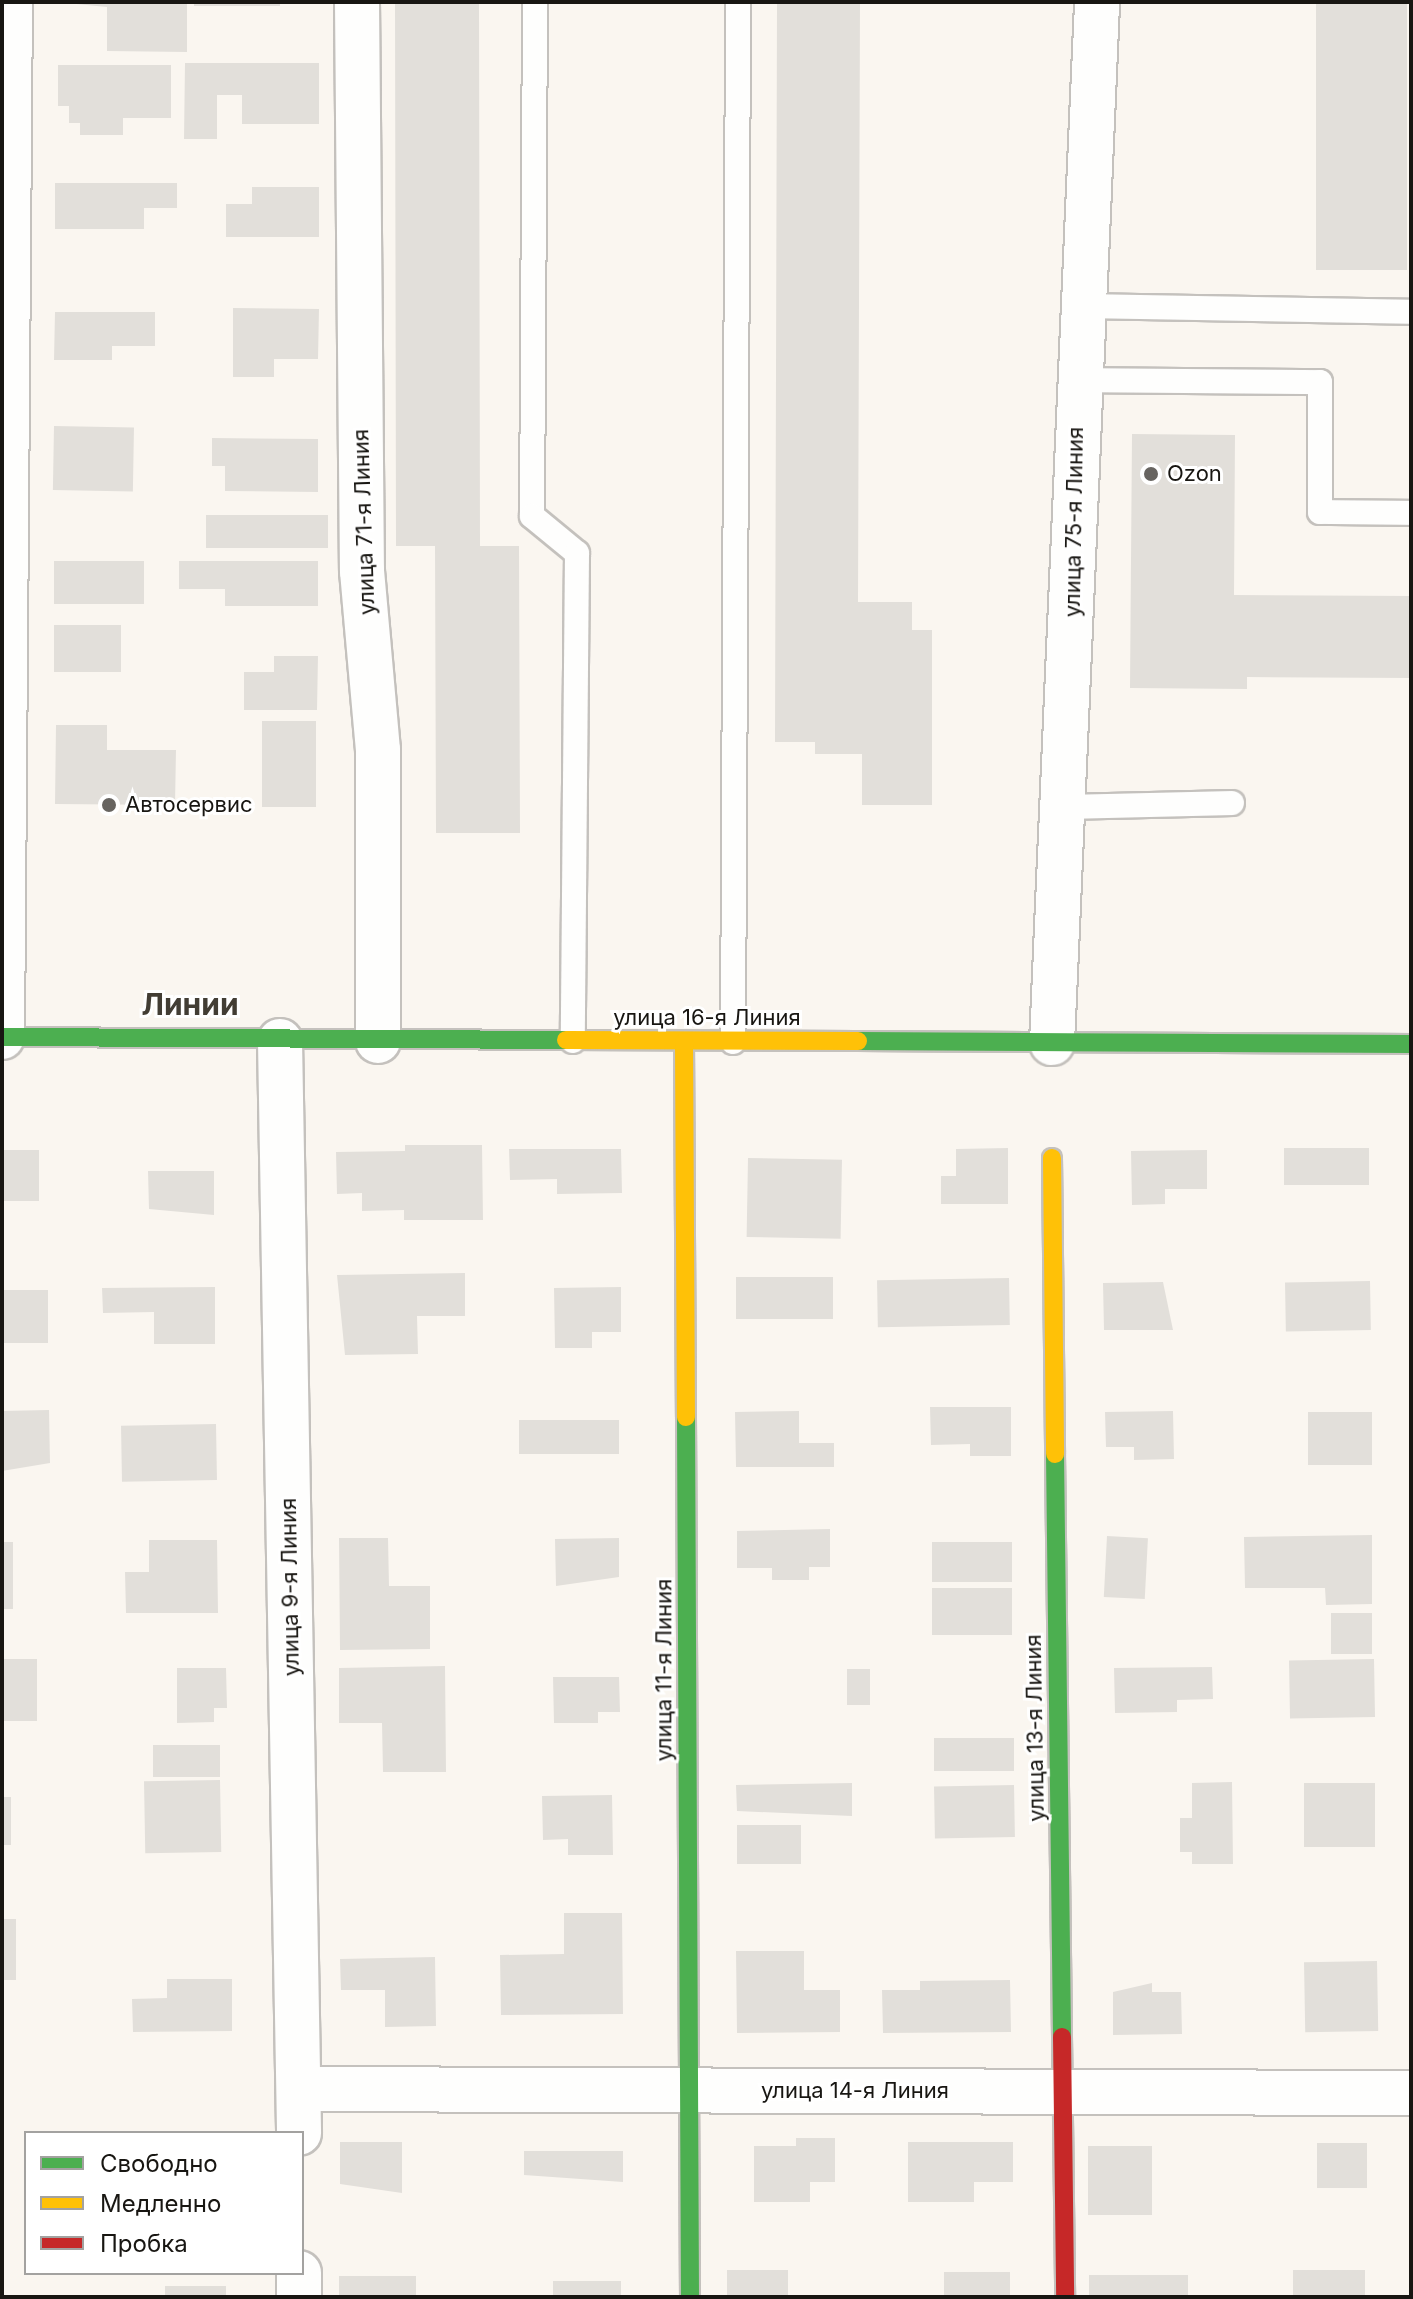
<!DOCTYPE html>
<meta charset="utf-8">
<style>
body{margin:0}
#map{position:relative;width:1413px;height:2299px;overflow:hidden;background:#faf6f0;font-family:Inter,sans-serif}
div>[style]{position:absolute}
.building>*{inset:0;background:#e2dfda;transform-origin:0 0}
.roads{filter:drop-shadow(2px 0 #c4c1bd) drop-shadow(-2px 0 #c4c1bd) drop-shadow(0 2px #c4c1bd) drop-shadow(0 -2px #c4c1bd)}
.lane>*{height:24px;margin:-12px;padding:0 12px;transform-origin:12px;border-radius:12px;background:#fefefd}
.street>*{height:44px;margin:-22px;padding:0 22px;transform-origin:22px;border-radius:22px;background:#fefefd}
.fast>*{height:18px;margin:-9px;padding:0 9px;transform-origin:9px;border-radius:9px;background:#4caf50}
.slow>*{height:18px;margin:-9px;padding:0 9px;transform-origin:9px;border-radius:9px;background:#ffc107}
.jam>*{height:18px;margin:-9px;padding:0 9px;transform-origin:9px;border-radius:9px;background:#c62828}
.dots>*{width:22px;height:22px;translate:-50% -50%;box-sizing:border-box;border:4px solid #fff;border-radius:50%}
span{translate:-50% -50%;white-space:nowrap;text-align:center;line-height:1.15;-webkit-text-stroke:6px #fff;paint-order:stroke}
.poi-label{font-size:22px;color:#181612}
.left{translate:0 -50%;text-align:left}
.street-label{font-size:22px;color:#181612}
.district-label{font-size:30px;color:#423d34;font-weight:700}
.frame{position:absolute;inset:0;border:4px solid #181612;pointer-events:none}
.legend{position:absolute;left:24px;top:2131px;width:280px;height:144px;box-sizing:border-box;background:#fff;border:2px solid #a3a2a0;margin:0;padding:10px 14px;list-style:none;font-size:24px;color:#181612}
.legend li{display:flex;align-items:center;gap:16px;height:40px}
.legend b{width:40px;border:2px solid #a3a2a0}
</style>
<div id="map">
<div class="building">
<div style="clip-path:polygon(56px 2px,187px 2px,187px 52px,107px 51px,107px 7px)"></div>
<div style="left:194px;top:2px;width:86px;height:4px"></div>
<div style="clip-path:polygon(395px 2px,479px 2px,480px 546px,519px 546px,520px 833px,436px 833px,435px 546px,396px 546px)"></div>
<div style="clip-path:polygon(777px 2px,860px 2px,858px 602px,912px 602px,912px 630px,932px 630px,932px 805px,862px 805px,862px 754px,815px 754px,815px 742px,775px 742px)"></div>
<div style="left:1316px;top:2px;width:91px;height:268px"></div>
<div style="clip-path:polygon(185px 63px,319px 63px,319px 124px,242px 124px,242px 95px,217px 95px,217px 139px,184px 139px)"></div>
<div style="clip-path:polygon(58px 65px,171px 65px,171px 118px,123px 118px,123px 135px,80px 135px,80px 123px,69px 123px,69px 106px,58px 106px)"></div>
<div style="clip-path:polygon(55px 183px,177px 183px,177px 208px,144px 208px,144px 229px,55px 229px)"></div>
<div style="clip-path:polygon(252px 187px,319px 187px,319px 237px,226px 237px,226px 204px,252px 204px)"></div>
<div style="clip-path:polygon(233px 308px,319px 309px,318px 359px,274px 359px,274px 377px,233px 377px)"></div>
<div style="clip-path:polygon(55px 312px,155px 312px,155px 346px,112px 346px,112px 360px,54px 360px)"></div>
<div style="left:54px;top:426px;width:80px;height:64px;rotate:1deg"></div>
<div style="clip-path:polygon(1132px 434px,1235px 435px,1234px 595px,1411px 596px,1411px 678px,1247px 677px,1247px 689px,1130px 688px)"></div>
<div style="clip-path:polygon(212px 438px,318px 439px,318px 492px,225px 491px,225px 466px,212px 466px)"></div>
<div style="left:206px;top:515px;width:122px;height:33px"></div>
<div style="left:54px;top:561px;width:90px;height:43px"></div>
<div style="clip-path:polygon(179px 561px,318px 561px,318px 606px,225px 606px,225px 589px,179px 589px)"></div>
<div style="left:54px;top:625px;width:67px;height:47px"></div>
<div style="clip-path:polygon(274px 656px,318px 656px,317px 710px,244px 710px,244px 672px,274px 672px)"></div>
<div style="left:262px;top:721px;width:54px;height:86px"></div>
<div style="clip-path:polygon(56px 725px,107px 725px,107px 750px,176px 750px,175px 805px,55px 804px)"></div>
<div style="clip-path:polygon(405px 1145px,482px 1145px,483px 1220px,404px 1220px,404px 1210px,362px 1211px,362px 1193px,337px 1194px,336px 1152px,405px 1151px)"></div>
<div style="clip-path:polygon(1008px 1148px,1008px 1204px,941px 1204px,941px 1176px,956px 1176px,956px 1149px)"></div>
<div style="left:1369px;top:1148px;width:37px;height:85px;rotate:90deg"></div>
<div style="clip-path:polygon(509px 1149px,621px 1149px,622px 1193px,557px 1194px,557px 1179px,510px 1180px)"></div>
<div style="left:2px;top:1150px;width:37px;height:51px"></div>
<div style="clip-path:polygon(1207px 1150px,1207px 1189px,1165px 1189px,1165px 1204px,1132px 1205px,1131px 1151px)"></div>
<div style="left:748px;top:1158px;width:94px;height:79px;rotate:1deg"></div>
<div style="clip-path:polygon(148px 1171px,214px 1171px,214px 1215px,149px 1209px)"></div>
<div style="clip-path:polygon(465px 1273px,465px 1316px,417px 1316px,418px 1354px,345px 1355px,337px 1275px)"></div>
<div style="left:833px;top:1277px;width:42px;height:97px;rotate:90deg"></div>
<div style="left:1009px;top:1278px;width:47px;height:132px;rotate:89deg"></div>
<div style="left:1370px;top:1281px;width:49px;height:85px;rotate:89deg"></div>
<div style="clip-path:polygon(1163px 1282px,1173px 1330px,1104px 1330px,1103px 1283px)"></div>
<div style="clip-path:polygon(215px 1287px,215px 1344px,154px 1344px,154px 1312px,103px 1313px,102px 1288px)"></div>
<div style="clip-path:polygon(621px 1287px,621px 1332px,592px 1332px,592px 1348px,555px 1348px,554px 1288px)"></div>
<div style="left:48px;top:1290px;width:53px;height:46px;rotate:90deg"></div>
<div style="clip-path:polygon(930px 1407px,1011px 1407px,1011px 1456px,970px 1456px,970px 1444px,931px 1445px)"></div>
<div style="clip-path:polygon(49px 1410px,50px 1463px,2px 1471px,2px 1411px)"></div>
<div style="clip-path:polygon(799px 1411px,799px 1443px,834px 1443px,834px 1467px,736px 1467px,735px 1412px)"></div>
<div style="clip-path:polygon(1173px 1411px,1174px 1459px,1134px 1460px,1134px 1447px,1106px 1447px,1105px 1412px)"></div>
<div style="left:1308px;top:1412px;width:64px;height:53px"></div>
<div style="left:619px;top:1420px;width:34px;height:100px;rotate:90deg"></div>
<div style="left:216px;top:1424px;width:56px;height:95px;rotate:89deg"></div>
<div style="clip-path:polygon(830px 1529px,830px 1567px,809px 1567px,809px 1580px,772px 1580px,772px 1568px,737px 1568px,737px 1531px)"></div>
<div style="clip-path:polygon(1372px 1535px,1372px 1604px,1326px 1605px,1325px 1588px,1245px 1588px,1244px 1537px)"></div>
<div style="left:1107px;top:1536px;width:41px;height:61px;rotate:3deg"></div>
<div style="clip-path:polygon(339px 1538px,388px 1538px,389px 1586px,430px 1586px,430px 1649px,340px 1650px)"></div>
<div style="clip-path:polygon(619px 1538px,619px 1577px,556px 1586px,555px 1539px)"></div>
<div style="clip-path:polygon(149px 1540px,217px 1540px,218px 1613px,126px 1613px,125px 1572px,149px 1572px)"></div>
<div style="left:2px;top:1542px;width:11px;height:67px"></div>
<div style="left:1012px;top:1542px;width:40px;height:80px;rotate:90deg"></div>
<div style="left:932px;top:1588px;width:80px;height:47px"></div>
<div style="left:1331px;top:1613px;width:41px;height:41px"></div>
<div style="left:37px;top:1659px;width:62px;height:35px;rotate:90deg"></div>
<div style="left:1374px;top:1659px;width:58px;height:85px;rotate:89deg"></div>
<div style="clip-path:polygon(445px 1666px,446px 1772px,383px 1772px,382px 1723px,339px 1723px,339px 1668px)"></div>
<div style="clip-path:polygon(1212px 1667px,1213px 1699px,1177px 1700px,1177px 1712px,1115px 1713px,1114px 1668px)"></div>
<div style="clip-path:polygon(177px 1668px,226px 1668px,227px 1708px,214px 1708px,214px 1722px,177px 1723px)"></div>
<div style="left:847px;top:1669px;width:23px;height:36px"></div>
<div style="clip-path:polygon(553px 1677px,619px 1677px,620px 1712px,598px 1712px,598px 1723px,554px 1723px)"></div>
<div style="left:1014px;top:1738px;width:33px;height:80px;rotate:90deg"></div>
<div style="left:153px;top:1745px;width:67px;height:32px"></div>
<div style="left:220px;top:1780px;width:72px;height:76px;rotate:89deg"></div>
<div style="clip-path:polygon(1232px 1782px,1233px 1864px,1192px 1864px,1192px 1852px,1180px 1852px,1180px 1818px,1192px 1818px,1192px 1783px)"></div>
<div style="clip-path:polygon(852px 1783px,852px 1816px,737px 1811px,736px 1785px)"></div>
<div style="left:1304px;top:1783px;width:71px;height:64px"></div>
<div style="left:1014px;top:1785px;width:52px;height:80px;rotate:89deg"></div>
<div style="clip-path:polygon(612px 1795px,613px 1855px,568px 1855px,568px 1839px,543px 1840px,542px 1796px)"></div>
<div style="left:2px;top:1797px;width:9px;height:48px"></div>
<div style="left:737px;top:1825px;width:64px;height:39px"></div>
<div style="clip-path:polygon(564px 1913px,622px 1913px,623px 2014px,501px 2015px,500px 1955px,564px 1954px)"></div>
<div style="left:2px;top:1919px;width:14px;height:61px"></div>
<div style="clip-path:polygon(736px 1951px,804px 1951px,804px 1990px,840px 1990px,840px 2032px,737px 2033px)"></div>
<div style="clip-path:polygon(435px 1957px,436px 2026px,385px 2027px,385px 1990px,341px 1990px,340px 1959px)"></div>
<div style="left:1377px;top:1961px;width:70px;height:73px;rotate:89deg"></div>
<div style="clip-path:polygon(167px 1979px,232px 1979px,232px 2031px,133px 2032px,132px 1999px,167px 1998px)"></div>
<div style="clip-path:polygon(1010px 1980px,1011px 2032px,883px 2033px,882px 1990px,920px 1990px,920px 1981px)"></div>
<div style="clip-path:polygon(1152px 1983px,1152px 1992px,1181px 1992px,1182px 2034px,1113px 2035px,1113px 1992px)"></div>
<div style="clip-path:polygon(796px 2138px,835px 2138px,835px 2182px,810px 2182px,810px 2202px,754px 2202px,754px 2146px,796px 2146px)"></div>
<div style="clip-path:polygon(340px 2142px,402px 2142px,402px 2193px,340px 2184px)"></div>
<div style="clip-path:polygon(908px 2142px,1013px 2142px,1013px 2182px,974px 2182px,974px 2202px,908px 2202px)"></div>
<div style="left:1367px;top:2143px;width:45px;height:50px;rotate:90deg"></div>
<div style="left:1088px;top:2146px;width:64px;height:69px"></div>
<div style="clip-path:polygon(524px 2151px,623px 2151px,623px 2182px,524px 2175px)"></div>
<div style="left:727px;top:2270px;width:61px;height:27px"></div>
<div style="left:1365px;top:2270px;width:27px;height:72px;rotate:90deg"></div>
<div style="left:944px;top:2272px;width:66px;height:25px"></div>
<div style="left:1089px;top:2275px;width:99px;height:22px"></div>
<div style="left:339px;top:2276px;width:77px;height:21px"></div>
<div style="left:553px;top:2281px;width:68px;height:16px"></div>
<div style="left:165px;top:2286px;width:61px;height:11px"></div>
</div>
<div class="roads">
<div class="lane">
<div style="left:535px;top:2px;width:514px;rotate:90.33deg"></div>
<div style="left:532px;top:516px;width:58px;rotate:39.4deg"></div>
<div style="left:577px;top:553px;width:488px;rotate:90.5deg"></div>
<div style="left:1081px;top:306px;width:330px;rotate:1deg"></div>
<div style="left:1078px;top:380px;width:242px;rotate:0.5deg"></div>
<div style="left:1320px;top:382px;width:130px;rotate:90deg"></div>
<div style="left:1320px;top:512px;width:91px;rotate:0.6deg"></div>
<div style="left:1067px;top:807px;width:165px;rotate:-1.4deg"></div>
<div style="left:733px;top:1042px;width:1040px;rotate:-89.72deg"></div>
</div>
<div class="street">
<div style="left:357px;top:2px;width:569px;rotate:89.5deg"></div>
<div style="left:362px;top:571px;width:180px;rotate:84.9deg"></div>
<div style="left:378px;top:750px;width:291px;rotate:90deg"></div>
<div style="left:2px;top:1037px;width:1035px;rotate:-89.56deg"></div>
<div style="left:280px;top:1041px;width:1092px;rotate:89deg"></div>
<div style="left:1052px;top:1043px;width:1042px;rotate:-87.52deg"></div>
<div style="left:299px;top:2089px;width:1112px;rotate:0.21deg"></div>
<div style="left:299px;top:2273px;width:24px;rotate:90deg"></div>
</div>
<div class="fast">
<div style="left:2px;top:1037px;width:564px;rotate:0.3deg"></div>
<div style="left:858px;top:1041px;width:553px;rotate:0.31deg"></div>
<div style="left:686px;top:1417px;width:880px;rotate:89.74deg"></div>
<div style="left:1055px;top:1454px;width:583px;rotate:89.31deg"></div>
</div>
<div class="slow">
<div style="left:566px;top:1040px;width:292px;rotate:0.2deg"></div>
<div style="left:684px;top:1042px;width:375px;rotate:89.7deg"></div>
<div style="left:1052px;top:1158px;width:296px;rotate:89.4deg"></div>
</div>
<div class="jam">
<div style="left:1062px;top:2037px;width:260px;rotate:89.3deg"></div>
</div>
</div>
<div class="dots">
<div style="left:1151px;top:474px;background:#676460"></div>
<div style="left:109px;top:805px;background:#676460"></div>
</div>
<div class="poi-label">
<span class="left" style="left:1167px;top:474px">Ozon</span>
<span class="left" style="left:125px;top:805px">Автосервис</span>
</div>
<div class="street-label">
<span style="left:364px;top:522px;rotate:-92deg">улица 71-я Линия</span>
<span style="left:1074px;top:522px;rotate:-89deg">улица 75-я Линия</span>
<span style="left:707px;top:1018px">улица 16-я Линия</span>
<span style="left:290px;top:1587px;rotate:-91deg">улица 9-я Линия</span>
<span style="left:664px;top:1670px;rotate:-90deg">улица 11-я Линия</span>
<span style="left:1035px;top:1728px;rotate:-91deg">улица 13-я Линия</span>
<span style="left:855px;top:2091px">улица 14-я Линия</span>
</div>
<div class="district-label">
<span style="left:190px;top:1004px">Линии</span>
</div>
<div class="frame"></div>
<ul class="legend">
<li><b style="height:10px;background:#4caf50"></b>Свободно</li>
<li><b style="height:10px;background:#ffc107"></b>Медленно</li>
<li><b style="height:10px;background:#c62828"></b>Пробка</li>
</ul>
</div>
